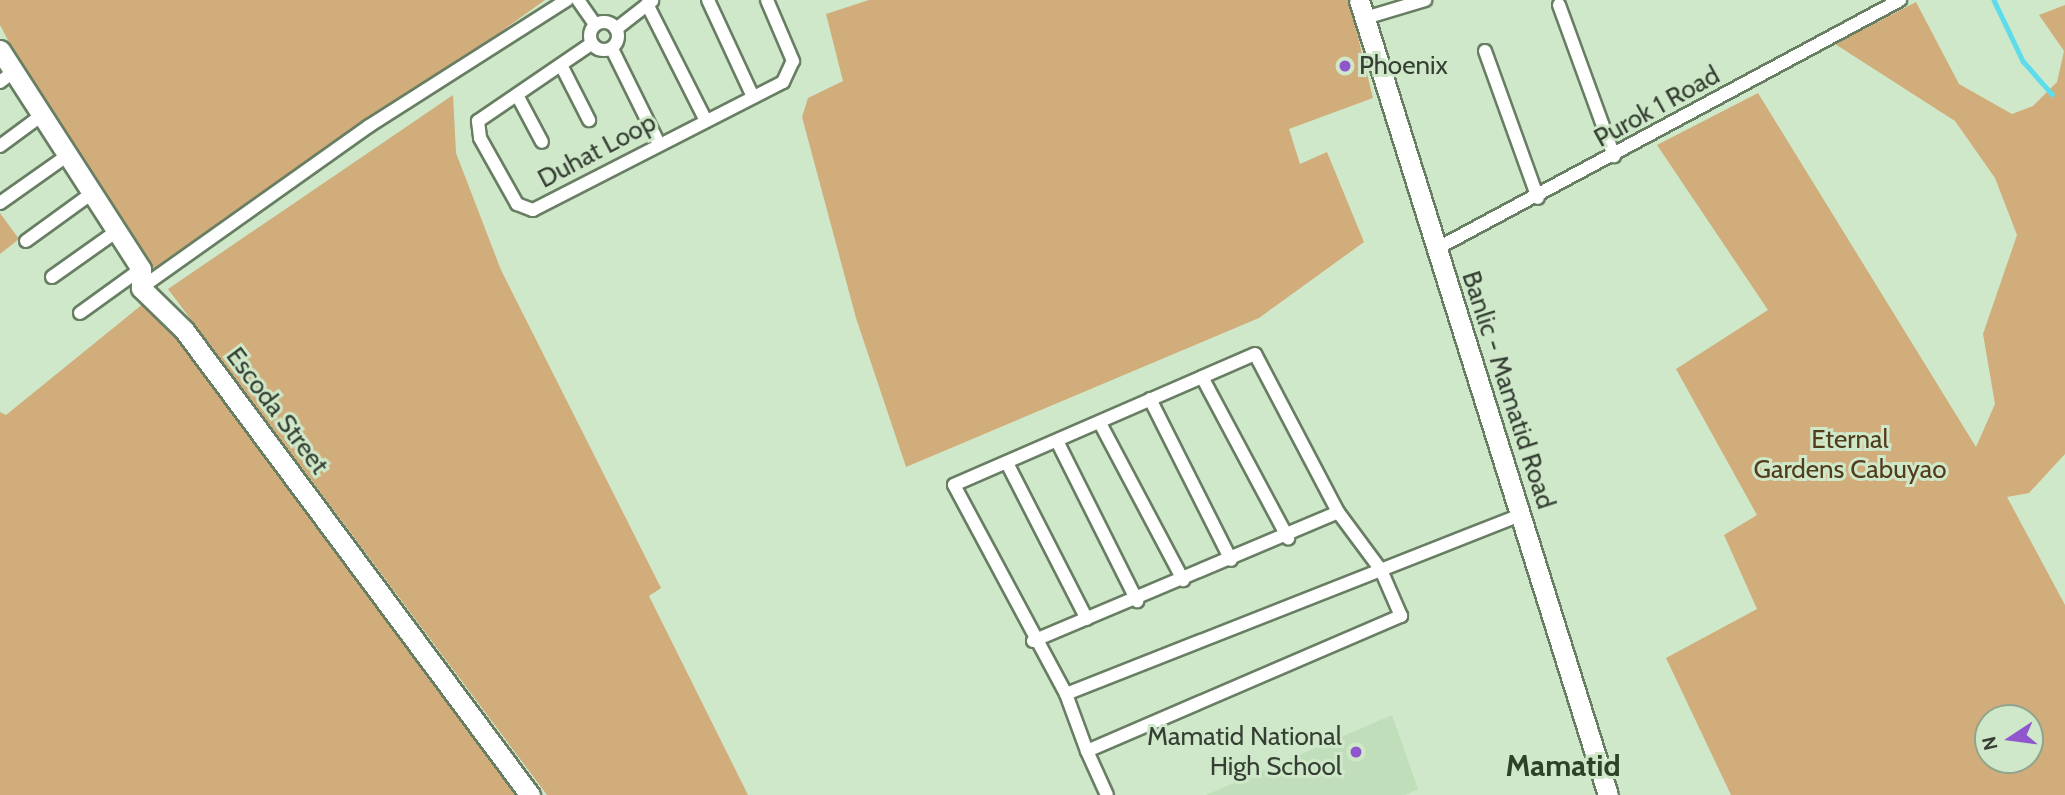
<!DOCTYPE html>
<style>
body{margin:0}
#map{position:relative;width:2065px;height:795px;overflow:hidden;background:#cfe8c9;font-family:Cabin,sans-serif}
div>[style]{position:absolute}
.built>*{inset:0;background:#c0deba}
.green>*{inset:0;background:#d1ad7b}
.stream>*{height:4.5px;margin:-2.25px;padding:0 2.25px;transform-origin:2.25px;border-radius:2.25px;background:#5dddeb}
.roads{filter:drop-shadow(2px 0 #687e63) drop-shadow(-2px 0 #687e63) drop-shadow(0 2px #687e63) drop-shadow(0 -2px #687e63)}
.street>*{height:12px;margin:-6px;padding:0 6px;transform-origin:6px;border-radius:6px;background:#fff}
.street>.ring{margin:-6px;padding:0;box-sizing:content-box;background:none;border:12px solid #fff;border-radius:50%}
.secondary>*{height:19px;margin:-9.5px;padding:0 9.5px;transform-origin:9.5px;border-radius:9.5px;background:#fff}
.dots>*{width:19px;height:19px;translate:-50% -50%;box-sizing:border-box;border:4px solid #cfe8c9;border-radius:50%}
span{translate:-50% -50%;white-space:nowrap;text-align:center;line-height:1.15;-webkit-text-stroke:6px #cfe8c9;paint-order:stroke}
.poi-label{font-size:26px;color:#353f33}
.left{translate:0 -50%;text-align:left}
.right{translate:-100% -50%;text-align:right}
.street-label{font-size:26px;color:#353f33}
.park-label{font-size:26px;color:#533c1c}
.quarter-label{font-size:30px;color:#2e4229;font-weight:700}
.north{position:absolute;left:1974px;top:704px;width:70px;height:70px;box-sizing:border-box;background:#cfe8c9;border:2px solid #91a48d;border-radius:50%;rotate:257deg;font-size:19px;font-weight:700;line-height:28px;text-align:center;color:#353f33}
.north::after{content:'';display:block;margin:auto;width:24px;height:32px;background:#8f56ce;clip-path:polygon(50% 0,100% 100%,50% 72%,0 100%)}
</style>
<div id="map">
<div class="built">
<div style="clip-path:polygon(1392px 715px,1418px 789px,1405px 795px,1206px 795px)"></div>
</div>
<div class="green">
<div style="clip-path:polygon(0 0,545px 0,157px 279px,20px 63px,0 25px)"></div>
<div style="clip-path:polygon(869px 0,1349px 0,1373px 98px,1289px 129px,1300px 164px,1327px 152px,1364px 242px,1259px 318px,906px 467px,856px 318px,802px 117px,808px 98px,843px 81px,826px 14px)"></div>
<div style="clip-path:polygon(evenodd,1916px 2px,1959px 84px,2012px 114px,2033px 106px,2057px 82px,2064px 51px,2039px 15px,2065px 5px,2065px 454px,2029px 493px,2007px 497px,2065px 605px,2065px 795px,1731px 795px,1666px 658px,1757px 609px,1724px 535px,1757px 515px,1676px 369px,1768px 310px,1657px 145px,1758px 93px,1976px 447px,1995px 404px,1983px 334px,2017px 235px,1995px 178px,1955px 121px,1835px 44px,1916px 2px,2030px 718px,2030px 760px,1988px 760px,1988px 718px,2030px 718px)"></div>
<div style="clip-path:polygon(453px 95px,456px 153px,501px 270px,661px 588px,649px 596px,748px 795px,547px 795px,168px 289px)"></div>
<div style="clip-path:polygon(0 213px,19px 239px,0 254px)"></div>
<div style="clip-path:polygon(149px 299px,517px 795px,0 795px,0 412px,6px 415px)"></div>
</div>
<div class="stream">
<div style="left:1994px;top:0;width:68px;rotate:64.6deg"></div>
<div style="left:2023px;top:61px;width:44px;rotate:48.7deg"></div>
</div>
<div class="roads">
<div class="street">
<div style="left:578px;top:0;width:29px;rotate:55deg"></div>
<div style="left:708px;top:0;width:107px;rotate:65.1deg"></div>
<div style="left:647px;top:4px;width:131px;rotate:63.2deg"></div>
<div style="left:1559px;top:5px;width:161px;rotate:70deg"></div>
<div style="left:1365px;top:18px;width:63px;rotate:-16.7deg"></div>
<div class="ring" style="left:590px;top:22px;width:16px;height:16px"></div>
<div style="left:616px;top:29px;width:46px;rotate:-37.9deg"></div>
<div style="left:591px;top:44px;width:137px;rotate:145.7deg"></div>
<div style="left:478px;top:121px;width:17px;rotate:83deg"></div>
<div style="left:480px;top:138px;width:76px;rotate:60.7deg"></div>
<div style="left:517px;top:204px;width:17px;rotate:21deg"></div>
<div style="left:533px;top:210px;width:281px;rotate:-27.1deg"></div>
<div style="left:783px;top:82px;width:23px;rotate:-65deg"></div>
<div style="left:793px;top:61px;width:66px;rotate:-113.1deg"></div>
<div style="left:612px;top:49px;width:106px;rotate:63.7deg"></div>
<div style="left:1485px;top:51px;width:156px;rotate:70.2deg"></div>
<div style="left:561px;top:65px;width:62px;rotate:63deg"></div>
<div style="left:0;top:82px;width:18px;rotate:-38deg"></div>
<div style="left:517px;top:95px;width:53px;rotate:62deg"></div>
<div style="left:0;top:146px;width:52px;rotate:-36.4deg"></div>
<div style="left:0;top:203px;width:83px;rotate:-35.2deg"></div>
<div style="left:26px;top:241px;width:82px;rotate:-36deg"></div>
<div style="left:1434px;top:250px;width:529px;rotate:-28.21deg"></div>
<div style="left:52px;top:277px;width:80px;rotate:-35.3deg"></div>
<div style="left:141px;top:288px;width:280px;rotate:-35.4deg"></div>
<div style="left:369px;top:126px;width:235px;rotate:-32.5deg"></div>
<div style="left:80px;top:313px;width:75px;rotate:-35.8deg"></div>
<div style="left:1202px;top:377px;width:183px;rotate:61.9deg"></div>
<div style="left:1150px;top:399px;width:180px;rotate:63.3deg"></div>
<div style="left:1100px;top:423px;width:178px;rotate:62.1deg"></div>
<div style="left:1058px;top:443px;width:177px;rotate:63.4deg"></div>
<div style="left:1007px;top:463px;width:175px;rotate:62.9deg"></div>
<div style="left:1033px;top:641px;width:331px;rotate:-22.9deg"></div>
<div style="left:1066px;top:694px;width:489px;rotate:-21.5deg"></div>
<div style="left:1087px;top:751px;width:342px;rotate:-23.3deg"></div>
<div style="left:1401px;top:616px;width:50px;rotate:-113.5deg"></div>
<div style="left:1381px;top:570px;width:72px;rotate:-126.6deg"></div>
<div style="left:1338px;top:512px;width:178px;rotate:-117.7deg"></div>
<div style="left:1255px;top:354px;width:328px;rotate:156.5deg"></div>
<div style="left:954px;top:485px;width:237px;rotate:61.8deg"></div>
<div style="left:1066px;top:694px;width:61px;rotate:69.8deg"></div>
<div style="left:1087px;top:751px;width:48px;rotate:65.6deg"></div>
</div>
<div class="secondary">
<div style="left:1359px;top:0;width:833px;rotate:72.61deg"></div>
<div style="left:0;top:50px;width:260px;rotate:57.2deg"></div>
<div style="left:141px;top:269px;width:19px;rotate:90deg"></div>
<div style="left:141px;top:288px;width:60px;rotate:44.3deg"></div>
<div style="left:184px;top:330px;width:580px;rotate:53.35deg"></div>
</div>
</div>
<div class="dots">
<div style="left:1345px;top:66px;background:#8f56ce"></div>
<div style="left:1356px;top:752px;background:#8f56ce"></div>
</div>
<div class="poi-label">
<span class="left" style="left:1359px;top:66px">Phoenix</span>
<span class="right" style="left:1342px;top:752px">Mamatid National<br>High School</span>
</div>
<div class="street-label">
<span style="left:1657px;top:107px;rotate:-29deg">Purok 1 Road</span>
<span style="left:597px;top:151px;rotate:-28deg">Duhat Loop</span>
<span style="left:1508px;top:390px;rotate:72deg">Banlic - Mamatid Road</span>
<span style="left:277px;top:411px;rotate:53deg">Escoda Street</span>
</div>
<div class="park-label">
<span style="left:1850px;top:455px">Eternal<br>Gardens Cabuyao</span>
</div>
<div class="quarter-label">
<span style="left:1563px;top:766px">Mamatid</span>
</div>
<div class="north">N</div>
</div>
